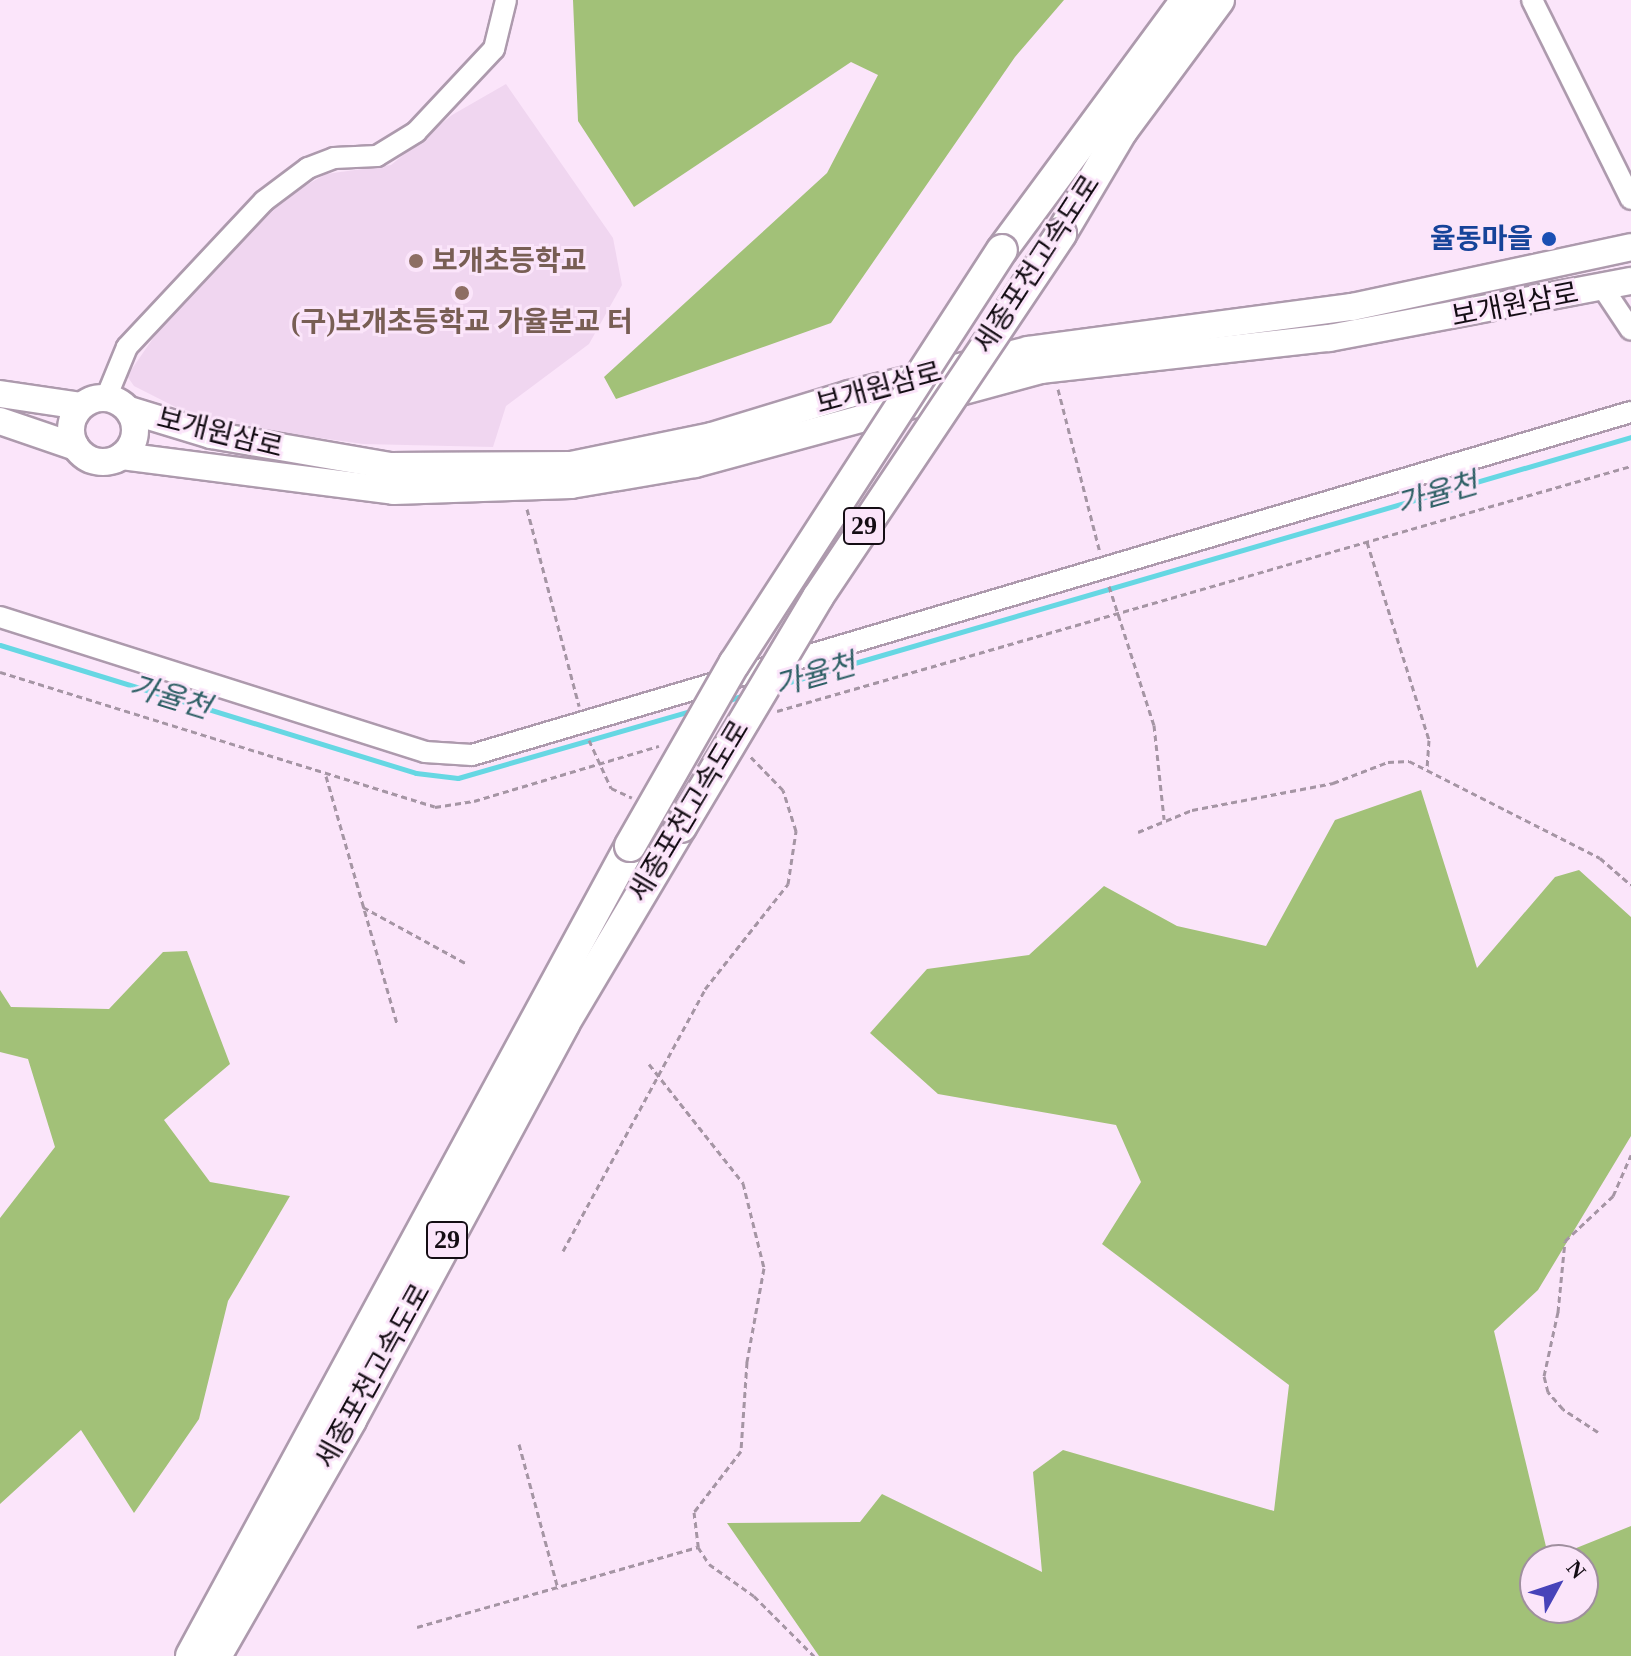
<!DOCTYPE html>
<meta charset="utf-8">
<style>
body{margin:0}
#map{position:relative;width:1631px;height:1656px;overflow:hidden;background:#fbe5fa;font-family:"Times New Roman","Noto Sans KR",serif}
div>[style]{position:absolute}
.built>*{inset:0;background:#f0d6f0}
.forest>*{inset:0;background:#a2c178}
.stream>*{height:5px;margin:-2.5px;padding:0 2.5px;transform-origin:2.5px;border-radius:2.5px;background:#66d7e3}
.path>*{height:3px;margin-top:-1.5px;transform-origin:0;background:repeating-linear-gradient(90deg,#a595a4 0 6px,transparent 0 10px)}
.roads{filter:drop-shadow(2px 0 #ad9aad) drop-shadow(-2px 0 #ad9aad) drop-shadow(0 2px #ad9aad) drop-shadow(0 -2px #ad9aad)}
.minor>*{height:20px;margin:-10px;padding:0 10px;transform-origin:10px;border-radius:10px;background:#fff}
.major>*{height:26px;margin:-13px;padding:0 13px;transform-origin:13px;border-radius:13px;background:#fff}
.major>.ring{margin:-13px;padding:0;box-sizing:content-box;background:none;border:26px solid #fff;border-radius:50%}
.highway>*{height:30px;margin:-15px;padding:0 15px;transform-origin:15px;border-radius:15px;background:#fff}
.bridges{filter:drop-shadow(2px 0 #ad9aad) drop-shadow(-2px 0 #ad9aad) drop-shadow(0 2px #ad9aad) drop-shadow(0 -2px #ad9aad)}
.highway-bridge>*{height:30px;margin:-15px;padding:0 15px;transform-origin:15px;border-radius:15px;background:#fff}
.dots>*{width:22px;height:22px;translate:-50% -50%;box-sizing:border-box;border:4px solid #fbe5fa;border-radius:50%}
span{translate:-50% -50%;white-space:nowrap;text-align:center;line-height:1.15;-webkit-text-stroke:6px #fbe5fa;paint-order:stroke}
.shield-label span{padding:2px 6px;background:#fbe5fa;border:2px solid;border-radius:6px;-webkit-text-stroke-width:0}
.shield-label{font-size:26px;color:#140d14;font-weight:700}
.transit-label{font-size:28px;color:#164399;font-weight:700}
.right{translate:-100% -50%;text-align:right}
.education-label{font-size:28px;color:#785e54;font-weight:700}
.left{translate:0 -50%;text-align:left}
.street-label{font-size:28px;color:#140d14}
.water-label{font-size:30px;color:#2f6066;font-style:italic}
.north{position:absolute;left:1519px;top:1544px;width:80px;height:80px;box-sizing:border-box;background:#fbe5fa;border:2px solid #9f8f9e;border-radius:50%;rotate:50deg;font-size:22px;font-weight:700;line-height:32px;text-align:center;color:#140d14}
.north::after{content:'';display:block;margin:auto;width:28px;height:36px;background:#4743b9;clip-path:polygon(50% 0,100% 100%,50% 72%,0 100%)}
</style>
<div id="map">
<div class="built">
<div style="clip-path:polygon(506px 84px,613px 238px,622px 285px,589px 344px,506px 406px,493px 447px,363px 444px,205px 422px,134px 386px,127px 376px,174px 308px,259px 212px,326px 174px,391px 165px,452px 115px)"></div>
</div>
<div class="forest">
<div style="clip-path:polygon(573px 0,1064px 0,1015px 57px,831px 323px,616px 399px,604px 377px,827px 173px,878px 75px,851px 62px,634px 207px,578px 121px)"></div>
<div style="clip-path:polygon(evenodd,1421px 790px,1477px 968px,1555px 877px,1579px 870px,1631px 917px,1631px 1136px,1538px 1290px,1494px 1331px,1549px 1559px,1631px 1526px,1631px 1656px,819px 1656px,727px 1523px,860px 1522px,882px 1494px,1042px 1572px,1033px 1472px,1063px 1450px,1274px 1511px,1289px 1385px,1102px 1244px,1141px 1182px,1116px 1125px,938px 1094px,870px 1033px,927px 969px,1029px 955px,1104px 886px,1177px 926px,1266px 946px,1335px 820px,1421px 790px,1535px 1560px,1583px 1560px,1583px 1608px,1535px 1608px,1535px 1560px)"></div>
<div style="clip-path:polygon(187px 951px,230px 1064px,164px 1120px,210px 1182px,290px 1196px,228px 1301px,199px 1419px,134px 1513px,81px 1430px,0 1504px,0 1218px,55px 1147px,28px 1059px,0 1052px,0 990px,11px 1007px,109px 1009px,163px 952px)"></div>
</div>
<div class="stream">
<div style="left:0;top:645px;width:435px;rotate:17.1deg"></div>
<div style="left:416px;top:773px;width:42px;rotate:6.8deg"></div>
<div style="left:458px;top:778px;width:245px;rotate:-16.1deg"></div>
<div style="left:779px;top:685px;width:887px;rotate:-16.23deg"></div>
<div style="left:726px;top:701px;width:22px;rotate:-18deg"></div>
</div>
<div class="path">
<div style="left:1058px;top:389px;width:168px;rotate:75.6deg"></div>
<div style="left:527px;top:509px;width:204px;rotate:75.2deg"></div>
<div style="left:1367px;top:542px;width:207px;rotate:72.6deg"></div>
<div style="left:1429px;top:740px;width:28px;rotate:94deg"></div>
<div style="left:1109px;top:586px;width:146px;rotate:72.1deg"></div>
<div style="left:1154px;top:725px;width:95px;rotate:83.9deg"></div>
<div style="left:0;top:672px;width:455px;rotate:17.2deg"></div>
<div style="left:435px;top:807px;width:39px;rotate:-9deg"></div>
<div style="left:474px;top:801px;width:193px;rotate:-16.6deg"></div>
<div style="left:777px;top:711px;width:888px;rotate:-16.01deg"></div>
<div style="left:589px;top:740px;width:53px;rotate:65.4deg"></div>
<div style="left:611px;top:788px;width:23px;rotate:25deg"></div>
<div style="left:326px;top:776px;width:257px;rotate:74deg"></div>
<div style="left:1138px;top:832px;width:58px;rotate:-22.2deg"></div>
<div style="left:1192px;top:810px;width:144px;rotate:-10.8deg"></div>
<div style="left:1333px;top:783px;width:59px;rotate:-20.9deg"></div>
<div style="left:1388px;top:762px;width:21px;rotate:-3deg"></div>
<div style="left:1409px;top:761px;width:214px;rotate:26.9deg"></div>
<div style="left:1600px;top:858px;width:41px;rotate:41.1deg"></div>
<div style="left:363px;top:907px;width:119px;rotate:28.7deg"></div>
<div style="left:649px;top:1064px;width:152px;rotate:51.7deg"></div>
<div style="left:743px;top:1183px;width:88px;rotate:76.1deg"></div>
<div style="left:764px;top:1268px;width:96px;rotate:100.3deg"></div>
<div style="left:747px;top:1362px;width:89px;rotate:93.9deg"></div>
<div style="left:741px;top:1451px;width:77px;rotate:127.6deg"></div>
<div style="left:694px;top:1512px;width:35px;rotate:83deg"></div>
<div style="left:698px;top:1547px;width:20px;rotate:57deg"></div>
<div style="left:709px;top:1564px;width:55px;rotate:35.4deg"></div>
<div style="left:754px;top:1596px;width:85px;rotate:45deg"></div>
<div style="left:563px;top:1251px;width:298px;rotate:-61.5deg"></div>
<div style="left:705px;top:989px;width:134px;rotate:-51.7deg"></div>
<div style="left:788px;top:884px;width:54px;rotate:-81.4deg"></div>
<div style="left:796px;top:831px;width:43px;rotate:-107.6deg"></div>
<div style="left:783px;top:790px;width:49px;rotate:-134.2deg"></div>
<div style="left:1598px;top:1432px;width:42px;rotate:-146.7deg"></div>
<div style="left:1563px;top:1409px;width:23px;rotate:-131deg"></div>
<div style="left:1548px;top:1392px;width:16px;rotate:-104deg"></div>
<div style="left:1544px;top:1376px;width:66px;rotate:-77.7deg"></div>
<div style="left:1558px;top:1312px;width:71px;rotate:-84.4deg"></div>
<div style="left:1565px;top:1241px;width:66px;rotate:-43.2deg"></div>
<div style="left:1613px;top:1196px;width:45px;rotate:-66.3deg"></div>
<div style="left:519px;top:1444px;width:150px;rotate:74.9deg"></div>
<div style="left:417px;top:1627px;width:292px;rotate:-15.9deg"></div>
</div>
<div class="roads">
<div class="minor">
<div style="left:1532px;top:0;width:222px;rotate:63.6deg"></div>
<div style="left:1603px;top:288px;width:50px;rotate:56.3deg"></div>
<div style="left:106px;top:398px;width:55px;rotate:-67.6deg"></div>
<div style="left:127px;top:347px;width:200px;rotate:-46.8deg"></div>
<div style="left:264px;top:201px;width:55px;rotate:-36.9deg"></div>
<div style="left:308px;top:168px;width:28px;rotate:-21deg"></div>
<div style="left:334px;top:158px;width:43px;rotate:-2.7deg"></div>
<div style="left:377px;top:156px;width:46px;rotate:-31.6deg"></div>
<div style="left:416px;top:132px;width:114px;rotate:-46.8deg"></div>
<div style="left:494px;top:49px;width:50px;rotate:-76.2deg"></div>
<div style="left:0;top:617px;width:446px;rotate:17.6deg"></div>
<div style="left:425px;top:752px;width:47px;rotate:3.7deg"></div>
<div style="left:472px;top:755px;width:1209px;rotate:-16.49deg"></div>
</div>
<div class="major">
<div style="left:0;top:394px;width:81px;rotate:8.5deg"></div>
<div class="ring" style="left:71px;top:398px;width:38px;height:38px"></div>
<div style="left:129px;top:410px;width:86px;rotate:17deg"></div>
<div style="left:211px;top:435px;width:182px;rotate:9.8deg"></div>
<div style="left:390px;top:466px;width:181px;rotate:-0.3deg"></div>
<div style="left:571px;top:465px;width:144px;rotate:-11.6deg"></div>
<div style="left:712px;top:436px;width:143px;rotate:-17deg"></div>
<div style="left:849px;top:394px;width:184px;rotate:-13.8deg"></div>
<div style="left:1028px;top:350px;width:327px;rotate:-7.6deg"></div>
<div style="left:1352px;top:307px;width:285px;rotate:-12.1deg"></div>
<div style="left:0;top:421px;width:80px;rotate:18.9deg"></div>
<div style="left:122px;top:456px;width:274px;rotate:7.3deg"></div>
<div style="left:394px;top:491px;width:177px;rotate:-1.9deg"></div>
<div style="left:571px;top:485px;width:126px;rotate:-9.6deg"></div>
<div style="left:695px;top:464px;width:360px;rotate:-15.2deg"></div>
<div style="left:1042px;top:370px;width:289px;rotate:-6.4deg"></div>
<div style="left:1329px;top:338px;width:307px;rotate:-10.7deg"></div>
</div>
<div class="highway">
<div style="left:1061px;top:234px;width:120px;rotate:-59.4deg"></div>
<div style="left:1122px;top:131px;width:163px;rotate:-53.5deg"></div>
<div style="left:1002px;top:250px;width:310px;rotate:-53.6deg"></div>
<div style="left:191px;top:1656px;width:921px;rotate:-61.54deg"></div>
<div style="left:216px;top:1656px;width:272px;rotate:-60.2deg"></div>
<div style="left:351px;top:1420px;width:450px;rotate:-61.7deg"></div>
<div style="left:564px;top:1024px;width:229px;rotate:-59.3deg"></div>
</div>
</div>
<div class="bridges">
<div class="highway-bridge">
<div style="left:681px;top:827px;width:268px;rotate:-59.2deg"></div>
<div style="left:818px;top:597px;width:437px;rotate:-56.2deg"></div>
<div style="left:630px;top:846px;width:210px;rotate:-60.3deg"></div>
<div style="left:734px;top:664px;width:493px;rotate:-57.1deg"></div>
</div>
</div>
<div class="dots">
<div style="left:1549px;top:239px;background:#1a4fb4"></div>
<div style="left:416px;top:261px;background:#8d6e63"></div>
<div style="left:462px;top:293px;background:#8d6e63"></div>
</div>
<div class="shield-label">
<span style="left:864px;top:526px">29</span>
<span style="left:447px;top:1240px">29</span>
</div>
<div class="transit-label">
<span class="right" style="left:1533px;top:239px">율동마을</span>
</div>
<div class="education-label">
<span class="left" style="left:432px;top:261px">보개초등학교</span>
<span style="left:462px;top:322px">(구)보개초등학교 가율분교 터</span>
</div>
<div class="street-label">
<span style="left:1037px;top:264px;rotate:-57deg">세종포천고속도로</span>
<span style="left:1515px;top:305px;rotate:-11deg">보개원삼로</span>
<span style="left:879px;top:388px;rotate:-15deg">보개원삼로</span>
<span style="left:220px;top:433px;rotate:14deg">보개원삼로</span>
<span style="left:689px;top:811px;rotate:-59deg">세종포천고속도로</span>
<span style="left:373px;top:1376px;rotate:-61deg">세종포천고속도로</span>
</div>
<div class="water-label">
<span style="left:1437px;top:494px;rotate:-16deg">가율천</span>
<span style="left:815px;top:675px;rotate:-16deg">가율천</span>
<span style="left:170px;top:697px;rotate:17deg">가율천</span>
</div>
<div class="north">N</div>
</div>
